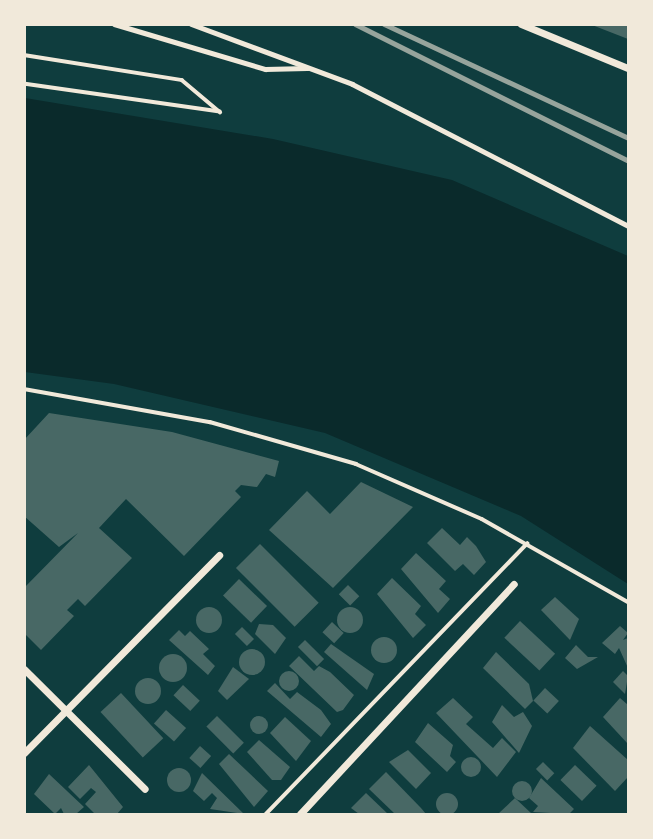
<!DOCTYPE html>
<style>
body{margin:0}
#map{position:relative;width:653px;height:839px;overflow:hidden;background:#0f3d3e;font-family:"Roboto Condensed",sans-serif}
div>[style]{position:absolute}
.water>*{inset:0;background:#0a2a2b}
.building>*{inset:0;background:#486865;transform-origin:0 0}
.round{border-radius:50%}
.path>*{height:3.5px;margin:-1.75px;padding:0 1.75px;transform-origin:1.75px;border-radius:1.75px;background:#f1e9da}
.service>*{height:5px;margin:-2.5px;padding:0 2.5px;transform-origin:2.5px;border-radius:2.5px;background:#f1e9da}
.minor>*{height:7px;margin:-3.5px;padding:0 3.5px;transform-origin:3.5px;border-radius:3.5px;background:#f1e9da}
.rail>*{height:5px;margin:-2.5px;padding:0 2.5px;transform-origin:2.5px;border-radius:2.5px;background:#97a49c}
span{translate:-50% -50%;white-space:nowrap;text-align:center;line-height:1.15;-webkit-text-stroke:5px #f1e9da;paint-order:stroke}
.frame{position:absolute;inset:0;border:26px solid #f1e9da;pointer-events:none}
</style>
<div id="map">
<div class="water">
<div style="clip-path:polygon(25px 98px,273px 139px,452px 180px,628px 256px,628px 584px,521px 516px,325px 433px,114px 384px,25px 372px)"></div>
</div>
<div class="building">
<div style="clip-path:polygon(592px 24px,628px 24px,628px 39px,592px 25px)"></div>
<div style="clip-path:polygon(49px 413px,172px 432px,279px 461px,275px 477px,266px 474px,257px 487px,241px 485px,235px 491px,241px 497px,184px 556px,126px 499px,99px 528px,132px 558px,85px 606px,78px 599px,67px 610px,74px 616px,41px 650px,24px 633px,24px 588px,78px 533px,59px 547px,24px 516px,24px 440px)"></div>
<div style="clip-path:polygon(361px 482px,413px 507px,333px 588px,269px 530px,307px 491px,330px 514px)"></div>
<div style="clip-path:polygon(442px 528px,460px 545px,467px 537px,476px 546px,486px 562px,474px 575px,463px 564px,455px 571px,427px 543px)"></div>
<div style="left:260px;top:544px;width:83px;height:34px;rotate:45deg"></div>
<div style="clip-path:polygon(416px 553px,446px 581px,439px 589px,450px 599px,438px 613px,401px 569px)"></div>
<div style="clip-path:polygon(392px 578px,421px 606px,415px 614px,426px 625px,413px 638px,377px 594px)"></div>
<div style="left:239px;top:579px;width:39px;height:23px;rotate:44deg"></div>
<div style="left:348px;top:585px;width:16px;height:13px;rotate:45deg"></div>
<div style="clip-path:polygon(555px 597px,579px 619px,570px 640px,541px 610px)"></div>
<div class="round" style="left:196px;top:607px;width:26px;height:26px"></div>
<div class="round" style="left:337px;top:607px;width:26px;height:26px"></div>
<div style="left:520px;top:621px;width:48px;height:23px;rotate:43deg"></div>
<div style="left:332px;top:622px;width:16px;height:14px;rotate:43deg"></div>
<div style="clip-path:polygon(259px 624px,273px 625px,286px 638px,275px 654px,255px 634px)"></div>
<div style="clip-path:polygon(620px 626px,628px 633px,623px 640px,628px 638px,628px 668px,619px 648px,615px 654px,602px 643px)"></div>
<div style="left:242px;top:627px;width:17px;height:10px;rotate:45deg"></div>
<div style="clip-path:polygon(179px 630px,185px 636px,190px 631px,209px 649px,203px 654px,215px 666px,208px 675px,169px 640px)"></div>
<div class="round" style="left:371px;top:637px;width:26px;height:26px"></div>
<div style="left:305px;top:640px;width:27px;height:10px;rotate:45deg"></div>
<div style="clip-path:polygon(331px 644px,374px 674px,367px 690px,324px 652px)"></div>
<div style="clip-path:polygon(576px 645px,588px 657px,598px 657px,577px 669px,565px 658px)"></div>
<div class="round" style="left:239px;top:649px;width:26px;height:26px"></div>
<div style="clip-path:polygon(496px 652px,529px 684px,533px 701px,525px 709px,483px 668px)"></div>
<div class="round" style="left:159px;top:654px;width:28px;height:28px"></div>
<div style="clip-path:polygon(299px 656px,314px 671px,319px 666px,330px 672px,354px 695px,343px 710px,337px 712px,289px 666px)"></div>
<div style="clip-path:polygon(233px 667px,249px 679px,227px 700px,218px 691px)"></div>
<div style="clip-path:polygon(623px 671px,628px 676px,625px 694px,613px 682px)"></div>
<div class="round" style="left:279px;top:671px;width:20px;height:20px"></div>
<div class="round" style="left:135px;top:678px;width:26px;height:26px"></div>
<div style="clip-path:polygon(275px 683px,290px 699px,297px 692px,321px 710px,331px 724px,321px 737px,267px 691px)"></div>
<div style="left:183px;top:685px;width:23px;height:14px;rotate:43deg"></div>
<div style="left:545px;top:688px;width:19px;height:17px;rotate:43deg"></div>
<div style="left:121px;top:693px;width:62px;height:28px;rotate:47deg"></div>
<div style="clip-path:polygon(453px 698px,473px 717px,466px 724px,493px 748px,502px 738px,516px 752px,497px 777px,436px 713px)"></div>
<div style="clip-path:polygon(620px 698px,628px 705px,628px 744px,603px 717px)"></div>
<div style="clip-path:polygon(502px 705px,514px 717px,523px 712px,532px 726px,519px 753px,492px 722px)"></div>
<div style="left:166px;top:710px;width:27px;height:18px;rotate:42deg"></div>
<div style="left:217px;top:716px;width:38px;height:15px;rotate:45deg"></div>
<div class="round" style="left:250px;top:716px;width:18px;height:18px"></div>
<div style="clip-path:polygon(285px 717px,311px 741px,296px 761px,270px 733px)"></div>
<div style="clip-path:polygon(428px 723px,453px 745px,450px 756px,456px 762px,447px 772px,415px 742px)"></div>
<div style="clip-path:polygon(590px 726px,628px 760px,628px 777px,615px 791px,573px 748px)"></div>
<div style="clip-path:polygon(259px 740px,290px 767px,281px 780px,272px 780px,247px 752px)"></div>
<div style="left:200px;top:746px;width:15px;height:16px;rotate:42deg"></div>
<div style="clip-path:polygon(408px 750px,431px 773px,416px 789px,389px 762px)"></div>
<div style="clip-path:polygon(229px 754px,268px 791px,254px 807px,219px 764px)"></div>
<div class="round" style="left:461px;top:757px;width:20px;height:20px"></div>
<div style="left:543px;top:762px;width:16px;height:10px;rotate:45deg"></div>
<div style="clip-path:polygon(89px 765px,123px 807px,117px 814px,95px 814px,85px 804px,96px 792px,91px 788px,80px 799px,68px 787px)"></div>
<div style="left:575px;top:765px;width:30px;height:21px;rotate:44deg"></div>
<div class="round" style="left:167px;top:768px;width:24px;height:24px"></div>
<div style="clip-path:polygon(386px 772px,421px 808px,426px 814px,395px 814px,369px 789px)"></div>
<div style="clip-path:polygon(202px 773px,244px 814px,210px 809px,217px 798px,212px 793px,204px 801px,193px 791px)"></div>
<div style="clip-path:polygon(49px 774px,84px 807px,76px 814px,64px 814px,61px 808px,55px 814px,34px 794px)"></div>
<div style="clip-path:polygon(541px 778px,574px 809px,569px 814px,533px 812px,538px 806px,529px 798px)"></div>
<div class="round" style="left:512px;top:781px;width:20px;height:20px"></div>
<div class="round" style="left:436px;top:793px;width:22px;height:22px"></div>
<div style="clip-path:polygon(366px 793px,388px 814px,359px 814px,351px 808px)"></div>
<div style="clip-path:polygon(515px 798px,532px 814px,498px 814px)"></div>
</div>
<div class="path">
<div style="left:24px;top:55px;width:160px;rotate:9deg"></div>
<div style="left:182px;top:80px;width:50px;rotate:40.1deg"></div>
<div style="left:220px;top:112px;width:198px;rotate:-171.9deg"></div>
<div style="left:24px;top:389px;width:189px;rotate:10.1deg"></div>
<div style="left:210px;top:422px;width:152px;rotate:16deg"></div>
<div style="left:356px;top:464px;width:137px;rotate:23.6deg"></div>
<div style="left:482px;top:519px;width:168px;rotate:29.6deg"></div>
<div style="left:266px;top:814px;width:376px;rotate:-46deg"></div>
</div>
<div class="service">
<div style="left:114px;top:24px;width:158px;rotate:16.6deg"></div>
<div style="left:265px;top:69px;width:42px;rotate:-1.4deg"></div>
<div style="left:191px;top:24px;width:172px;rotate:20.4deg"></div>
<div style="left:352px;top:84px;width:310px;rotate:27.2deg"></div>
</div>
<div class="minor">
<div style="left:521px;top:24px;width:116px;rotate:22.4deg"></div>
<div style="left:24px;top:669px;width:170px;rotate:44.8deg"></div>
<div style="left:24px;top:753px;width:278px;rotate:-45.4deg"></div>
<div style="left:300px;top:814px;width:314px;rotate:-47.1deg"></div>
</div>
<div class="rail">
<div style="left:355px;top:24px;width:305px;rotate:26.6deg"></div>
<div style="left:384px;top:24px;width:269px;rotate:25deg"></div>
</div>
<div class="frame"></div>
</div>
